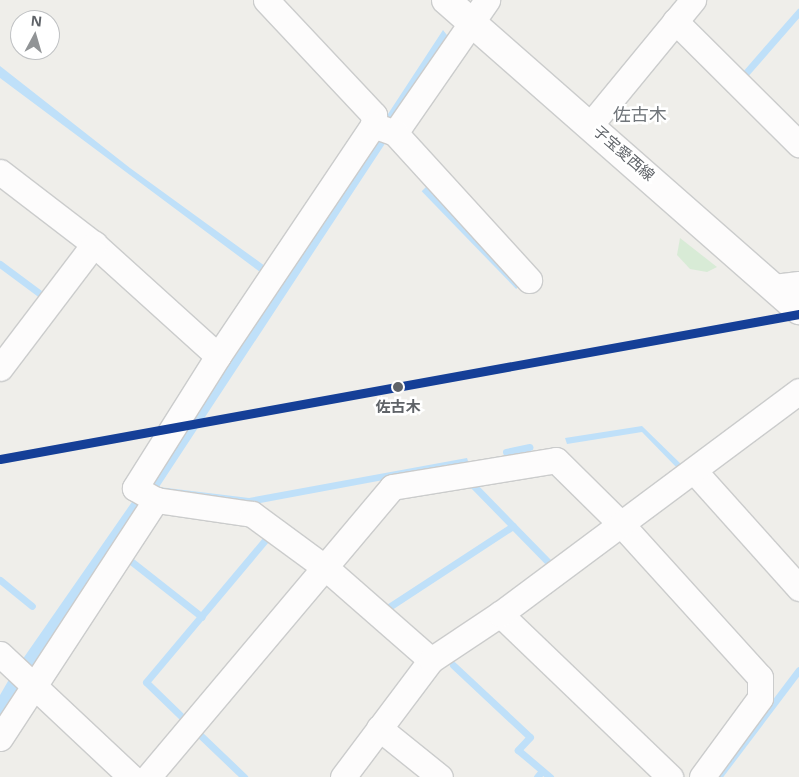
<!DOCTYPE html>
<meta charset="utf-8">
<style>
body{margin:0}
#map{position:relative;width:799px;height:777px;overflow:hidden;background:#efeeea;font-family:"Noto Sans","Noto Sans JP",sans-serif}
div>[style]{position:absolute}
.green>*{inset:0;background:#d8ebd6}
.water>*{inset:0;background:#bfe0f9;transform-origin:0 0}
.stream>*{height:7px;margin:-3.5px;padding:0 3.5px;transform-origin:3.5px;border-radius:3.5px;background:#bfe0f9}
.roads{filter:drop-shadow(1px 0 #cbcccc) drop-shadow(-1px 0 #cbcccc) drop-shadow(0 1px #cbcccc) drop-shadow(0 -1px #cbcccc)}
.street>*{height:25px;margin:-12.5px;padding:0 12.5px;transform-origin:12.5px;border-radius:12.5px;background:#fdfcfc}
.secondary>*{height:28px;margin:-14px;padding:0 14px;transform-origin:14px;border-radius:14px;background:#fdfcfc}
.rail-1>*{height:9px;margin:-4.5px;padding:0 4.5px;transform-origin:4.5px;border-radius:4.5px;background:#153f97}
.dots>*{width:14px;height:14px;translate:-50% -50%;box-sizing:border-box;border:2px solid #fff;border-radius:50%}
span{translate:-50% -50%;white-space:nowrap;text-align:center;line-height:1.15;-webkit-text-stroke:5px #fff;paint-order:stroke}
.street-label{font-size:15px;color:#5f6368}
.stop-label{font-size:15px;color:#5f6368;font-weight:700}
.quarter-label{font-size:18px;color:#70757a}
.north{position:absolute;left:10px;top:10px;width:50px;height:50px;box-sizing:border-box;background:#fff;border:1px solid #bfc1c3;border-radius:50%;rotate:6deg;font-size:14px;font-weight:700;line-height:20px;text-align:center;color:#5f6368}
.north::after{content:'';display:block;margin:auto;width:18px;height:22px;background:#919496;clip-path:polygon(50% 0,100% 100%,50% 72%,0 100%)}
</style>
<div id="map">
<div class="green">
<div style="clip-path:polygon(680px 238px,717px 267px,707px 272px,690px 269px,677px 255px)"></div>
</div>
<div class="water">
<div style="clip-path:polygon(443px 30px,450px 39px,388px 139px,159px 487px,249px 498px,467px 458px,469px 464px,255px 504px,154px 493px,0 722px,0 695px,11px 676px,166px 453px)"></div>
<div style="clip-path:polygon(0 66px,130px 168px,269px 269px,264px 275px,0 78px)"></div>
<div style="left:426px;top:187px;width:136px;height:6px;rotate:46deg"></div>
<div style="clip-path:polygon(642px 426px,683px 466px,679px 470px,642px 432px,567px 444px,565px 438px)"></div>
</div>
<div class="stream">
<div style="left:744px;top:75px;width:84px;rotate:-48.9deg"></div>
<div style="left:0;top:264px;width:49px;rotate:36.6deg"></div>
<div style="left:506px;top:452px;width:24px;rotate:-12deg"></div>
<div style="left:470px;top:482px;width:112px;rotate:45.7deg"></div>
<div style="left:127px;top:558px;width:95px;rotate:38.2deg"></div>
<div style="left:0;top:580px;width:41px;rotate:39.1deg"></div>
<div style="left:389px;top:607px;width:148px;rotate:-33.2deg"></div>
<div style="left:453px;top:665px;width:105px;rotate:43.1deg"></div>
<div style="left:530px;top:737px;width:18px;rotate:133deg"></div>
<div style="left:518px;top:750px;width:42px;rotate:40.2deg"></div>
<div style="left:182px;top:717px;width:50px;rotate:-135.8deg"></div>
<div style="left:146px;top:682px;width:185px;rotate:-50deg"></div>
<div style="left:198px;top:733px;width:64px;rotate:43.7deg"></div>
<div style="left:537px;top:777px;width:8px;rotate:-50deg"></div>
<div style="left:718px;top:777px;width:134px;rotate:-52.9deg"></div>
</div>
<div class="roads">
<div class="street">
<div style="left:266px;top:0;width:158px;rotate:46.8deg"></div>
<div style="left:374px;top:115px;width:10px;rotate:96deg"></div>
<div style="left:675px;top:21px;width:175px;rotate:44.8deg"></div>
<div style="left:591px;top:124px;width:161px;rotate:-50.6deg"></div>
<div style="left:395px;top:133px;width:162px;rotate:-55.3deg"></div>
<div style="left:0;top:172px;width:118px;rotate:37.5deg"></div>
<div style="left:94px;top:244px;width:167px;rotate:42.1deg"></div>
<div style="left:218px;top:356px;width:278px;rotate:-56.1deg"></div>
<div style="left:373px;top:125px;width:23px;rotate:20deg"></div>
<div style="left:395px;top:133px;width:199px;rotate:47.6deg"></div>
<div style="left:774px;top:287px;width:25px;rotate:-7deg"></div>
<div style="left:218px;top:356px;width:156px;rotate:122.2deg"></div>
<div style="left:135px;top:488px;width:24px;rotate:30deg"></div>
<div style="left:156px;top:500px;width:97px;rotate:8.3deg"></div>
<div style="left:252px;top:514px;width:93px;rotate:36.3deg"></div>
<div style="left:327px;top:569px;width:138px;rotate:41.2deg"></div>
<div style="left:0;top:368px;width:156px;rotate:-52.8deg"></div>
<div style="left:695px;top:472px;width:156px;rotate:48.1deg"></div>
<div style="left:500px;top:614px;width:236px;rotate:43.8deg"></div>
<div style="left:0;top:654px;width:180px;rotate:43.2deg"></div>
<div style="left:379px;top:728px;width:78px;rotate:38.8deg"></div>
<div style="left:0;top:738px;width:285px;rotate:-56.8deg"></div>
<div style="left:148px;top:777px;width:379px;rotate:-49.9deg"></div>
<div style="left:392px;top:487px;width:166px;rotate:-9.3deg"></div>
<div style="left:556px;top:460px;width:93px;rotate:44.6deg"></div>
<div style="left:622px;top:525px;width:205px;rotate:47.8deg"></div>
<div style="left:760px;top:677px;width:21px;rotate:90deg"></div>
<div style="left:760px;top:698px;width:98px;rotate:126.3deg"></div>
<div style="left:343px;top:777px;width:146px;rotate:-53.1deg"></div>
<div style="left:431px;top:660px;width:83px;rotate:-33.7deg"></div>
<div style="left:500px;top:614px;width:373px;rotate:-36.7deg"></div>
</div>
<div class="secondary">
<div style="left:446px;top:0;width:470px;rotate:41.3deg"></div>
</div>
</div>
<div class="rail-1">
<div style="left:0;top:459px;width:812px;rotate:-10.29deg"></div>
</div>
<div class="dots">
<div style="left:398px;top:387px;background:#5f6368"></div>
</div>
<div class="street-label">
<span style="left:624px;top:153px;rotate:41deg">子宝愛西線</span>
</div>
<div class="stop-label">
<span style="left:398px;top:407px">佐古木</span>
</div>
<div class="quarter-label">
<span style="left:640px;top:114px">佐古木</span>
</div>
<div class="north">N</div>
</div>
